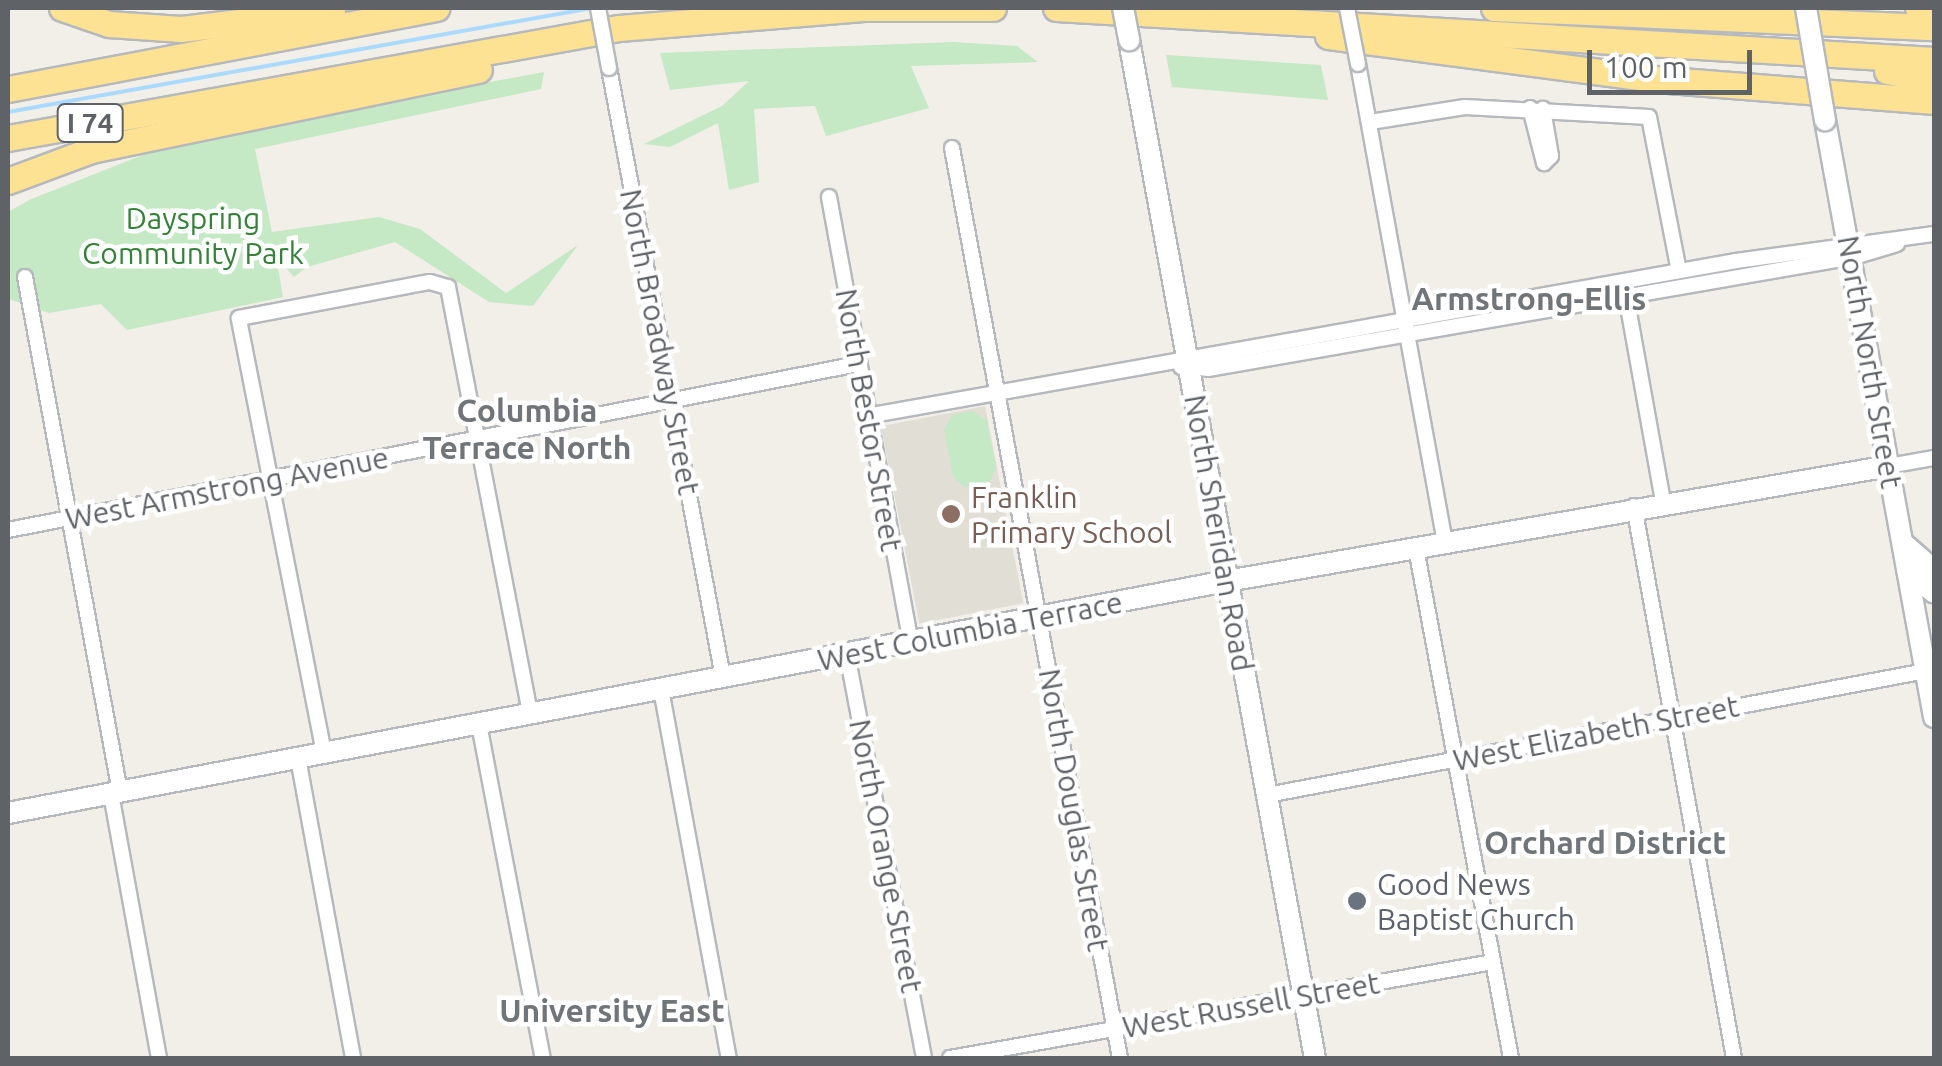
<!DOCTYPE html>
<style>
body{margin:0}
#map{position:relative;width:1942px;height:1066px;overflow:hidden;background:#f1efe8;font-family:Ubuntu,sans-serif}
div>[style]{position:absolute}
.education>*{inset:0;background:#e1ded6;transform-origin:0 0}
.green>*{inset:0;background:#c5e8c5}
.stream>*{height:4px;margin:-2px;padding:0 2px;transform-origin:2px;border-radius:2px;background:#aadaff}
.roads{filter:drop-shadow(2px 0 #b5b8bc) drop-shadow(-2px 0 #b5b8bc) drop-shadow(0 2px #b5b8bc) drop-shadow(0 -2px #b5b8bc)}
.street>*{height:14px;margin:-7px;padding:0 7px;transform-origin:7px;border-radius:7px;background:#fff}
.secondary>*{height:20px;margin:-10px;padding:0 10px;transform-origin:10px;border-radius:10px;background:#fff}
.highway>*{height:25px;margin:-12.5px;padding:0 12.5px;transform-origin:12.5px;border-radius:12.5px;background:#fde293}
.bridges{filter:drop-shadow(2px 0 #b5b8bc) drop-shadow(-2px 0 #b5b8bc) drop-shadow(0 2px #b5b8bc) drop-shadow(0 -2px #b5b8bc)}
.street-bridge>*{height:14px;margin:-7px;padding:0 7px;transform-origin:7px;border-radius:7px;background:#fff}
.secondary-bridge>*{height:20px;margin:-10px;padding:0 10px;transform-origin:10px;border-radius:10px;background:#fff}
.dots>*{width:28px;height:28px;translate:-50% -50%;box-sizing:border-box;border:5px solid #fff;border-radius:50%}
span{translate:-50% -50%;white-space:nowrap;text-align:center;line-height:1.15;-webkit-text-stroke:9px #fff;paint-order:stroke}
.shield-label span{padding:2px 8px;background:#fff;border:2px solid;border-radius:8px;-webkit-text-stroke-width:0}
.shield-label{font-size:28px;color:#5f6368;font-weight:700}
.park-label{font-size:30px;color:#348238}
.street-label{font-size:30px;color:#5f6368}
.education-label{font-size:30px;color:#785e54}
.left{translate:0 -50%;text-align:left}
.worship-label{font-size:30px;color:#5b616d}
.neighbourhood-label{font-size:32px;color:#70757a;font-weight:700}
.frame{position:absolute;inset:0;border:10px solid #5f6368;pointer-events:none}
.scale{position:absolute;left:1587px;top:50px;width:165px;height:45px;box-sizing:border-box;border:5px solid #5f6368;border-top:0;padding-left:12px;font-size:30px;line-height:35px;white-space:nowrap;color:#5f6368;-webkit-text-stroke:8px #fff;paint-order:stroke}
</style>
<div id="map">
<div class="education">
<div style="left:985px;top:406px;width:201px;height:106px;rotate:79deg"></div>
</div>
<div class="green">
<div style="clip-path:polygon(954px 42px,1017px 46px,1038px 62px,911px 66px,929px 108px,826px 136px,815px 106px,754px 109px,759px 182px,729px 190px,718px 123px,670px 147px,644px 144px,722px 106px,749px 81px,670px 90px,660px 53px)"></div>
<div style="clip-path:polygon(1166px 55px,1321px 65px,1328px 100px,1172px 87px)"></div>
<div style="clip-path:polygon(544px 72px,541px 89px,255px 149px,272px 232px,379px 217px,420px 229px,506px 293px,578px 245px,533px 306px,489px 302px,395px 242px,307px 267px,294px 277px,276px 257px,283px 297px,127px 330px,101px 304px,49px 313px,9px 299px,8px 212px,29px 200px,183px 139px)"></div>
<div style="clip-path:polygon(972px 411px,987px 421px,996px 468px,990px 481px,965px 487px,953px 477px,944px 430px,952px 415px)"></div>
</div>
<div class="stream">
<div style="left:8px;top:112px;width:593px;rotate:-10.1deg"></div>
</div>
<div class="roads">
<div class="street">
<div style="left:1358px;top:64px;width:486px;rotate:79.7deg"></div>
<div style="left:609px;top:68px;width:620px;rotate:79.4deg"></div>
<div style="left:1530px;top:108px;width:57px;rotate:75.7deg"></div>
<div style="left:1544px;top:163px;width:10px;rotate:-45deg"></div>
<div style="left:1551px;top:156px;width:48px;rotate:-99.7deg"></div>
<div style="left:1370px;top:122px;width:96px;rotate:-9deg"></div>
<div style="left:1465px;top:107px;width:184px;rotate:3.1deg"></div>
<div style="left:1649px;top:117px;width:157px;rotate:79deg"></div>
<div style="left:952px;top:148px;width:925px;rotate:79.54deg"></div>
<div style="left:829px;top:197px;width:452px;rotate:79.6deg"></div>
<div style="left:25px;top:277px;width:524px;rotate:79.55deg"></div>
<div style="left:1625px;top:290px;width:214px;rotate:79.8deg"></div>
<div style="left:1181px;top:367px;width:27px;rotate:4deg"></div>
<div style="left:1208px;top:369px;width:656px;rotate:-9.84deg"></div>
<div style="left:1854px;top:257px;width:45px;rotate:-16.8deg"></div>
<div style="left:867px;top:416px;width:883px;rotate:-10.11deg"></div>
<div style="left:1736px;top:261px;width:200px;rotate:-7.8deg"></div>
<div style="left:1889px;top:466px;width:46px;rotate:-10.1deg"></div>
<div style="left:1634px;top:506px;width:561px;rotate:79.73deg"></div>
<div style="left:8px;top:530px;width:866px;rotate:-11.05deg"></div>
<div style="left:1416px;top:548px;width:519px;rotate:79.45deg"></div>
<div style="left:847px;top:654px;width:411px;rotate:79.2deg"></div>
<div style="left:661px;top:689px;width:375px;rotate:79.6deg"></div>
<div style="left:479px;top:724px;width:340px;rotate:79.2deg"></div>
<div style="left:324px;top:753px;width:443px;rotate:-101.1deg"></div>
<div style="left:239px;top:318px;width:194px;rotate:-10.7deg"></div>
<div style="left:430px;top:282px;width:19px;rotate:16deg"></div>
<div style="left:448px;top:287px;width:435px;rotate:79.1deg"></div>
<div style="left:298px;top:758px;width:305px;rotate:79.6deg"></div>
<div style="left:111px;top:794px;width:268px;rotate:79.7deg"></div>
<div style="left:1267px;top:795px;width:671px;rotate:-10.66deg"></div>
<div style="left:950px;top:1058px;width:551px;rotate:-10.03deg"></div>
</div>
<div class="secondary">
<div style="left:1129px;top:40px;width:1035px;rotate:79.65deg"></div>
<div style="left:1825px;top:120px;width:607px;rotate:79.65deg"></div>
<div style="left:1903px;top:543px;width:41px;rotate:41.1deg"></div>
<div style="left:1907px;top:570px;width:35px;rotate:40deg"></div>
<div style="left:8px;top:813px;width:1241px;rotate:-10.78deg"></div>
<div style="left:1227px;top:581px;width:672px;rotate:-9.85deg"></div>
</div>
<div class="highway">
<div style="left:62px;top:8px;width:50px;rotate:18.8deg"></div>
<div style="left:109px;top:24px;width:72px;rotate:4deg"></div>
<div style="left:181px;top:29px;width:152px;rotate:-6.8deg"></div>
<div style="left:1056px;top:8px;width:880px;rotate:3.39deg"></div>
<div style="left:1494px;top:8px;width:440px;rotate:2.5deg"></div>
<div style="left:1918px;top:8px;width:16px"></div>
<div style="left:1328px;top:36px;width:330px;rotate:7.5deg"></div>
<div style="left:1655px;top:79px;width:280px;rotate:4.5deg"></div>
<div style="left:1887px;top:71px;width:48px;rotate:10.8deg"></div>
<div style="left:8px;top:89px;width:436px;rotate:-10.7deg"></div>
<div style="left:8px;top:138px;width:621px;rotate:-10.21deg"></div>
<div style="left:619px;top:28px;width:245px;rotate:-4.7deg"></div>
<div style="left:863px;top:8px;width:130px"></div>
<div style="left:8px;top:181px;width:89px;rotate:-20.5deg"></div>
<div style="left:91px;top:150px;width:396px;rotate:-11.7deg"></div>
</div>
</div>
<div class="bridges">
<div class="street-bridge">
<div style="left:598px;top:8px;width:61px;rotate:79.6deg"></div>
<div style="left:1347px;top:8px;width:57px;rotate:78.9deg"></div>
</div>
<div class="secondary-bridge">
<div style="left:1123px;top:8px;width:33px;rotate:79deg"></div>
<div style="left:1806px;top:8px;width:114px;rotate:80.4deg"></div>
</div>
</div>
<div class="dots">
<div style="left:951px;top:514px;background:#8d6e63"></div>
<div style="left:1357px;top:901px;background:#6b7280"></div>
</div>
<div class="shield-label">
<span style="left:90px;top:123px">I 74</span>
</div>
<div class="park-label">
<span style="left:193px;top:235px">Dayspring<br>Community Park</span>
</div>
<div class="street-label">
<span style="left:660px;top:342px;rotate:79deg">North Broadway Street</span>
<span style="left:1870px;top:362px;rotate:80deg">North North Street</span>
<span style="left:869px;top:420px;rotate:80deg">North Bestor Street</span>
<span style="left:227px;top:488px;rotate:-11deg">West Armstrong Avenue</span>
<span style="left:1219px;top:533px;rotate:80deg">North Sheridan Road</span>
<span style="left:970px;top:631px;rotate:-11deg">West Columbia Terrace</span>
<span style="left:1596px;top:733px;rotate:-11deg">West Elizabeth Street</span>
<span style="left:1074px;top:810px;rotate:80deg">North Douglas Street</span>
<span style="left:886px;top:856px;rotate:79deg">North Orange Street</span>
<span style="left:1251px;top:1005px;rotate:-10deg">West Russell Street</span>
</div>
<div class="education-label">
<span class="left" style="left:971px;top:514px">Franklin<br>Primary School</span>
</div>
<div class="worship-label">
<span class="left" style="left:1377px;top:901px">Good News<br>Baptist Church</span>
</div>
<div class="neighbourhood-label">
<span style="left:1529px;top:298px">Armstrong-Ellis</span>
<span style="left:527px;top:429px">Columbia<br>Terrace North</span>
<span style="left:1605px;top:842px">Orchard District</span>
<span style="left:612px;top:1010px">University East</span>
</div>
<div class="frame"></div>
<div class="scale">100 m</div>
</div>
